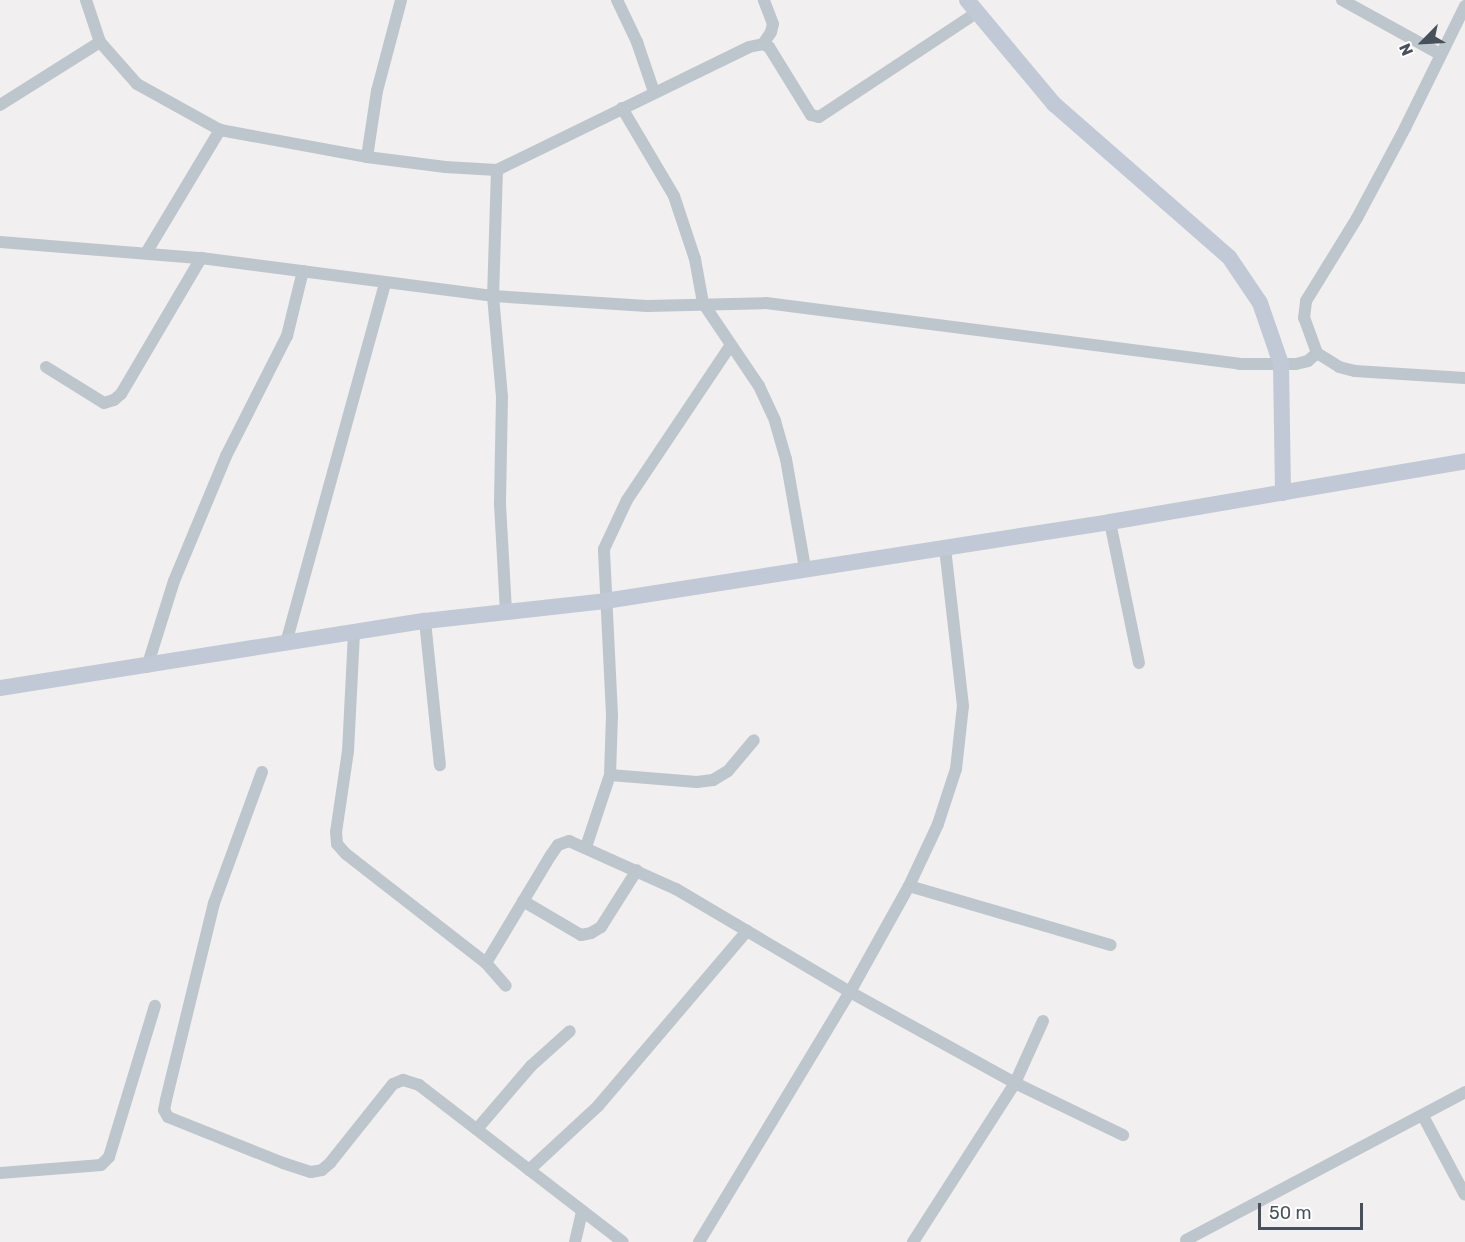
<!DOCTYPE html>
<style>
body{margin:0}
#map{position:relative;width:1465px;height:1242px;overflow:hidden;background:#f1efef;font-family:Rubik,sans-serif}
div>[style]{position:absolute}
.street>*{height:12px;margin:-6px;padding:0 6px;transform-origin:6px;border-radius:6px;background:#bec6cd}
.secondary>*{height:16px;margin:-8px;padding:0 8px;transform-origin:8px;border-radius:8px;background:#c0c9d5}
span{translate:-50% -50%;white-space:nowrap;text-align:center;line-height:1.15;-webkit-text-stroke:4.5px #fff;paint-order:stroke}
.north{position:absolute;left:1393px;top:12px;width:60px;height:60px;-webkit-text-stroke:4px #fff;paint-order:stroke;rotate:246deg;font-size:16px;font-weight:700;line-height:24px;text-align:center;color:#48515b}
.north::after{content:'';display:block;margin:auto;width:21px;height:27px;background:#48515b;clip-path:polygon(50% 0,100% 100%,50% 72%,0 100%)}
.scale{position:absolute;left:1258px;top:1203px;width:105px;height:27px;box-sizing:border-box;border:3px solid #48515b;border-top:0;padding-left:8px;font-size:18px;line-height:21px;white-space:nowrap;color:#48515b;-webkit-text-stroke:4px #fff;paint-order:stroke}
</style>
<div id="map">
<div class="street">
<div style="left:86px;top:0;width:44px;rotate:71.6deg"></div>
<div style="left:100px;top:42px;width:56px;rotate:48.6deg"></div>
<div style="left:137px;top:84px;width:95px;rotate:29deg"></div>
<div style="left:220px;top:130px;width:149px;rotate:10.4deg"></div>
<div style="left:367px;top:157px;width:79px;rotate:7.3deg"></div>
<div style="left:445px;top:167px;width:52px;rotate:3.3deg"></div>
<div style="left:497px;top:170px;width:280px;rotate:-26deg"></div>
<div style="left:749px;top:47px;width:14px;rotate:-12deg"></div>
<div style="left:763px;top:44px;width:14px;rotate:-56deg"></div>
<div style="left:771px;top:32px;width:8px;rotate:-76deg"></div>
<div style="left:773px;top:24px;width:26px;rotate:-111deg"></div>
<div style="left:617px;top:0;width:47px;rotate:64.5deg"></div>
<div style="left:637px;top:42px;width:53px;rotate:71.2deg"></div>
<div style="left:1342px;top:0;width:112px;rotate:28.9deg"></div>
<div style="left:763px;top:44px;width:7px;rotate:27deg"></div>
<div style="left:769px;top:47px;width:80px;rotate:58.3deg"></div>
<div style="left:811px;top:115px;width:8px;rotate:14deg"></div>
<div style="left:819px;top:117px;width:188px;rotate:-33.5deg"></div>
<div style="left:0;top:105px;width:118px;rotate:-32.2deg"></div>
<div style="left:622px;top:108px;width:102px;rotate:59.4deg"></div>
<div style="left:674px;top:196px;width:66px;rotate:71.6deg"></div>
<div style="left:695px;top:259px;width:45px;rotate:79.7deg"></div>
<div style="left:703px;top:303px;width:100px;rotate:56deg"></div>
<div style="left:759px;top:386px;width:38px;rotate:65deg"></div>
<div style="left:775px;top:421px;width:40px;rotate:74deg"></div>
<div style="left:786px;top:459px;width:111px;rotate:80.1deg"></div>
<div style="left:367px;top:157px;width:67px;rotate:-81.4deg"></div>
<div style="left:377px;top:91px;width:94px;rotate:-75.2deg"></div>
<div style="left:497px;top:170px;width:126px;rotate:91.8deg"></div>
<div style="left:493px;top:296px;width:101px;rotate:84.9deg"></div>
<div style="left:502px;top:397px;width:107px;rotate:91.1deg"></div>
<div style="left:500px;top:504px;width:107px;rotate:86.8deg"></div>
<div style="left:0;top:242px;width:202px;rotate:4.6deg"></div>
<div style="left:201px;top:258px;width:294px;rotate:7.4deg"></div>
<div style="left:493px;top:296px;width:154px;rotate:3.7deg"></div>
<div style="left:647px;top:306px;width:119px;rotate:-1.4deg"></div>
<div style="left:766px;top:303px;width:477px;rotate:7.3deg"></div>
<div style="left:1239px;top:364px;width:57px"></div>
<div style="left:1296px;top:364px;width:12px;rotate:-14deg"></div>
<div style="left:1308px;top:361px;width:12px;rotate:-42deg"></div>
<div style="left:1317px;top:353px;width:37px;rotate:-110deg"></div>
<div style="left:1304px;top:318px;width:17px;rotate:-83deg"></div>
<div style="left:1306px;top:301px;width:97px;rotate:-58.4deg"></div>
<div style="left:1357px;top:218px;width:102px;rotate:-61.9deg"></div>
<div style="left:1405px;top:128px;width:136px;rotate:-63.8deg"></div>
<div style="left:146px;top:253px;width:144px;rotate:-59deg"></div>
<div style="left:1317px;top:353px;width:26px;rotate:32deg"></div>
<div style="left:1339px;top:367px;width:16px;rotate:14deg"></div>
<div style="left:1355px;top:371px;width:110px;rotate:3.6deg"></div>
<div style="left:46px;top:367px;width:68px;rotate:31.8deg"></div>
<div style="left:104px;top:403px;width:10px;rotate:-17deg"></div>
<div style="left:114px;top:400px;width:9px;rotate:-41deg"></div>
<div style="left:121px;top:394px;width:158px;rotate:-59.5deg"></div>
<div style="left:1110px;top:522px;width:144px;rotate:78.4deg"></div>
<div style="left:425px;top:621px;width:145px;rotate:84.1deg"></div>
<div style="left:354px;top:633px;width:118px;rotate:92.9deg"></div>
<div style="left:348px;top:751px;width:82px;rotate:98.4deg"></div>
<div style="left:336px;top:832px;width:12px;rotate:85deg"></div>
<div style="left:337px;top:844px;width:13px;rotate:48deg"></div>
<div style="left:346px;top:854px;width:177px;rotate:37.9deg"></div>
<div style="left:486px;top:963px;width:30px;rotate:49deg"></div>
<div style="left:286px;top:643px;width:373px;rotate:-74.6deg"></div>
<div style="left:147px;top:667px;width:90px;rotate:-72.6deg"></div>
<div style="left:174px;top:581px;width:135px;rotate:-67.4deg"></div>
<div style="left:226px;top:456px;width:135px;rotate:-63.1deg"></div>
<div style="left:287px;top:336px;width:67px;rotate:-76.2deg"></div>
<div style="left:262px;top:772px;width:140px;rotate:110.1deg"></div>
<div style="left:214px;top:903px;width:203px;rotate:103.7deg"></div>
<div style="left:166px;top:1100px;width:10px;rotate:101deg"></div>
<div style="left:164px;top:1110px;width:8px;rotate:60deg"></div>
<div style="left:168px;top:1117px;width:124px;rotate:21.8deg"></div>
<div style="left:283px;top:1163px;width:29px;rotate:18deg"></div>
<div style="left:311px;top:1172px;width:11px;rotate:-10deg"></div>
<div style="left:322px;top:1170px;width:11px;rotate:-41deg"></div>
<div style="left:330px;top:1163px;width:101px;rotate:-51.4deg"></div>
<div style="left:393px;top:1084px;width:11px;rotate:-22deg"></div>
<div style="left:403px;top:1080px;width:17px;rotate:17deg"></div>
<div style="left:419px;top:1085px;width:257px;rotate:37.6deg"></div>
<div style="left:610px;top:775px;width:87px;rotate:4.6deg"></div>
<div style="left:697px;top:782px;width:16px;rotate:-7deg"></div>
<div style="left:713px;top:780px;width:17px;rotate:-31deg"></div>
<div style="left:728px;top:771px;width:40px;rotate:-50deg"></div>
<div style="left:586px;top:847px;width:76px;rotate:-71.6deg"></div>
<div style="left:610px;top:775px;width:60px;rotate:-88.1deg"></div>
<div style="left:612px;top:715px;width:166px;rotate:-92.8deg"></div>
<div style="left:604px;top:549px;width:54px;rotate:-64.9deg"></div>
<div style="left:627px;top:500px;width:185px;rotate:-56.2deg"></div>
<div style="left:909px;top:886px;width:210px;rotate:16.3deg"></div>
<div style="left:523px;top:901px;width:67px;rotate:30.4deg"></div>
<div style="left:581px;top:935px;width:10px;rotate:-11deg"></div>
<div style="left:591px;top:933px;width:12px;rotate:-31deg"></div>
<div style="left:601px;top:927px;width:67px;rotate:-57.7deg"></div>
<div style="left:486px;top:963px;width:126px;rotate:-59deg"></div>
<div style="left:551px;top:855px;width:12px;rotate:-55deg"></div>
<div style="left:558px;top:845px;width:12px;rotate:-20deg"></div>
<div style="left:569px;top:841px;width:117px;rotate:24.2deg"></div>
<div style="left:676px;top:889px;width:202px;rotate:30.6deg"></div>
<div style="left:850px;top:992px;width:188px;rotate:28.9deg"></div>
<div style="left:1015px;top:1083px;width:120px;rotate:25.7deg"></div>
<div style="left:1423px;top:1116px;width:89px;rotate:62deg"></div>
<div style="left:477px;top:1129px;width:83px;rotate:-49.4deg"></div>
<div style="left:531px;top:1066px;width:52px;rotate:-41.9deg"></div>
<div style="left:529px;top:1170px;width:94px;rotate:-42.8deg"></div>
<div style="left:598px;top:1106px;width:230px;rotate:-49.6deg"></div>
<div style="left:0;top:1173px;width:89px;rotate:-4.5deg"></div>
<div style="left:89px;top:1166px;width:12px;rotate:-5deg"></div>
<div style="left:101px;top:1165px;width:11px;rotate:-45deg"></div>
<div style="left:109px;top:1157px;width:158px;rotate:-73.1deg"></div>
<div style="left:1186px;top:1240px;width:316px;rotate:-27.9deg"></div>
<div style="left:575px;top:1242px;width:32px;rotate:-77deg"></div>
<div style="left:699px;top:1242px;width:292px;rotate:-58.9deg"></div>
<div style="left:850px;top:992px;width:121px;rotate:-60.9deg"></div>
<div style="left:909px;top:886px;width:68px;rotate:-64.9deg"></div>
<div style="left:938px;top:824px;width:58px;rotate:-71.9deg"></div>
<div style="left:956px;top:769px;width:63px;rotate:-83.7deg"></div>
<div style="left:963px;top:706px;width:160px;rotate:-96.5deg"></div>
<div style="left:913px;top:1242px;width:189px;rotate:-57.3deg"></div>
<div style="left:1015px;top:1083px;width:68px;rotate:-65.7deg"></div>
</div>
<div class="secondary">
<div style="left:967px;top:0;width:136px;rotate:50.1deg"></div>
<div style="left:1054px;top:104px;width:232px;rotate:41.2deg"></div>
<div style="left:1229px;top:257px;width:55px;rotate:56deg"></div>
<div style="left:1260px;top:303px;width:65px;rotate:71deg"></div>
<div style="left:1281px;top:364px;width:129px;rotate:89.1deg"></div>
<div style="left:0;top:688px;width:430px;rotate:-9deg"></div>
<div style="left:425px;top:621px;width:181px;rotate:-6.3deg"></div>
<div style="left:605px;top:601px;width:511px;rotate:-8.89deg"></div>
<div style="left:1110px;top:522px;width:360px;rotate:-9.7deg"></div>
</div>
<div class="north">N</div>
<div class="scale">50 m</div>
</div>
